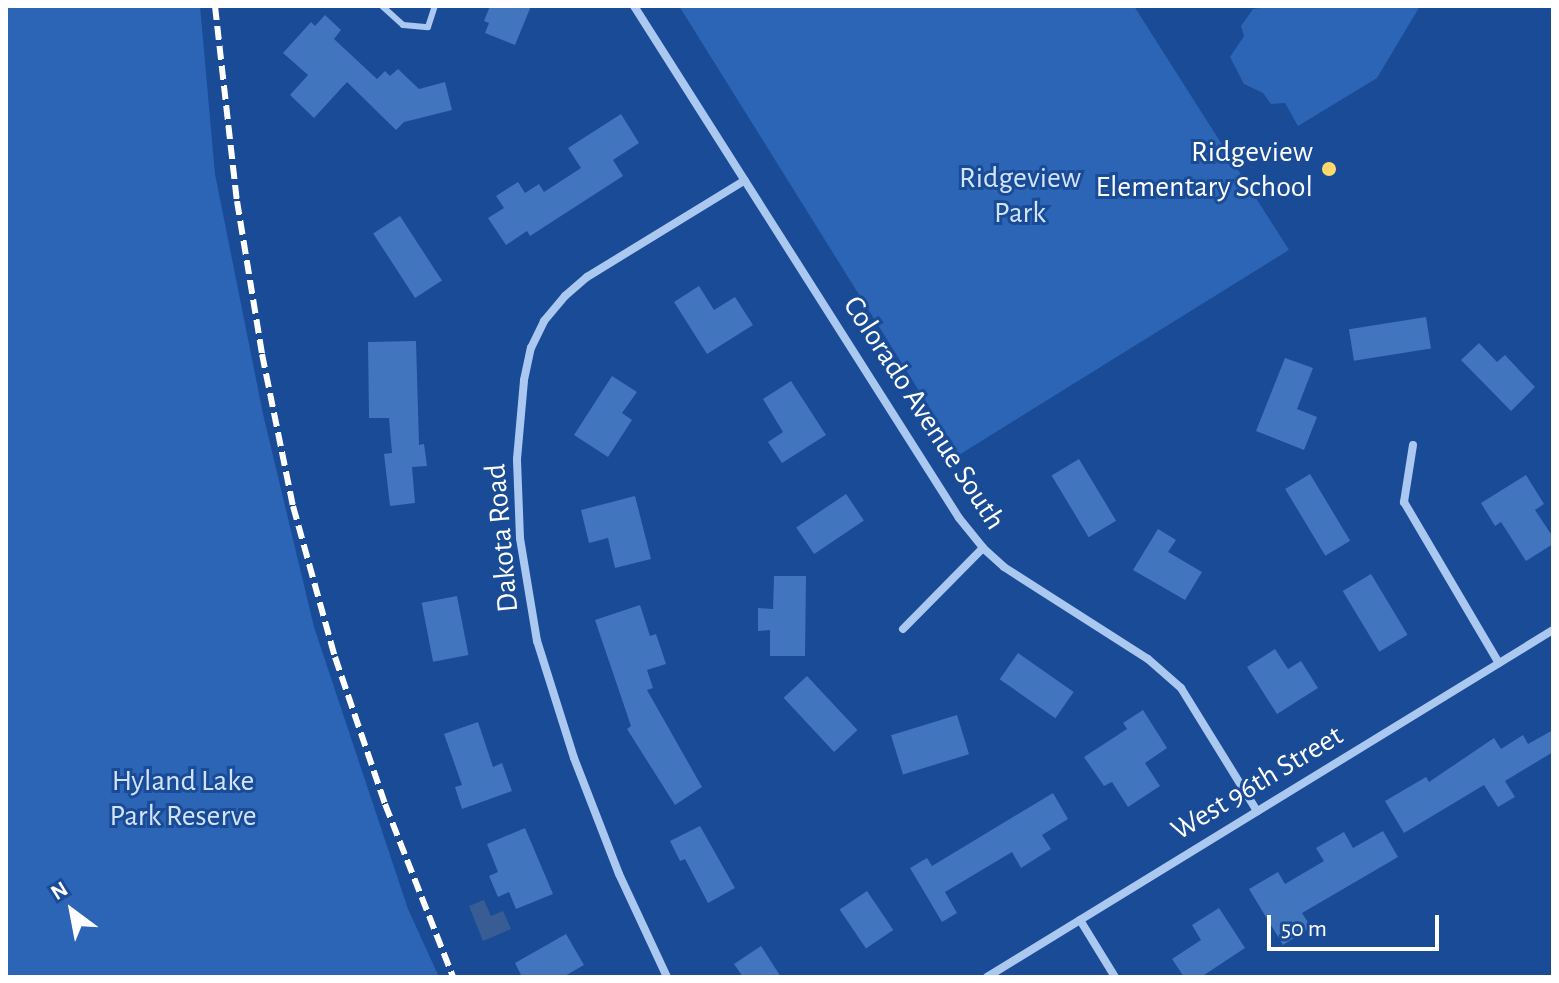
<!DOCTYPE html>
<style>
body{margin:0}
#map{position:relative;width:1559px;height:983px;overflow:hidden;background:#194b96;font-family:"Alegreya Sans",sans-serif}
div>[style]{position:absolute}
.green>*{inset:0;background:#2c65b5}
.water>*{inset:0;background:#385c93}
.building>*{inset:0;background:#4175be;transform-origin:0 0}
.lane>*{height:6px;margin:-3px;padding:0 3px;transform-origin:3px;border-radius:3px;background:#abc8f1}
.street>*{height:8px;margin:-4px;padding:0 4px;transform-origin:4px;border-radius:4px;background:#abc8f1}
.rail>*{height:6px;margin-top:-3px;transform-origin:0;background:repeating-linear-gradient(90deg,#fff 0 14px,transparent 0 20px)}
.dots>*{width:22px;height:22px;translate:-50% -50%;box-sizing:border-box;border:4px solid #194b96;border-radius:50%}
span{translate:-50% -50%;white-space:nowrap;text-align:center;line-height:1.15;-webkit-text-stroke:6px #194b96;paint-order:stroke}
.poi-label{font-size:30px;color:#fff}
.right{translate:-100% -50%;text-align:right}
.park-label{font-size:30px;color:#d2e4fc}
.street-label{font-size:30px;color:#fff}
.frame{position:absolute;inset:0;border:8px solid #fff;pointer-events:none}
.north{position:absolute;left:32px;top:871px;width:80px;height:80px;-webkit-text-stroke:6px #194b96;paint-order:stroke;rotate:328deg;font-size:22px;font-weight:700;line-height:32px;text-align:center;color:#fff}
.north::after{content:'';display:block;margin:auto;width:28px;height:36px;background:#fff;clip-path:polygon(50% 0,100% 100%,50% 72%,0 100%)}
.scale{position:absolute;left:1267px;top:915px;width:172px;height:36px;box-sizing:border-box;border:4px solid #fff;border-top:0;padding-left:10px;font-size:24px;line-height:28px;white-space:nowrap;color:#fff;-webkit-text-stroke:6px #194b96;paint-order:stroke}
</style>
<div id="map">
<div class="green">
<div style="clip-path:polygon(6px 6px,200px 6px,215px 174px,263px 414px,314px 627px,408px 909px,439px 977px,6px 977px)"></div>
<div style="clip-path:polygon(679px 6px,1134px 6px,1289px 250px,959px 455px)"></div>
<div style="clip-path:polygon(1273px 6px,1420px 6px,1377px 78px,1298px 126px,1285px 103px,1271px 104px,1263px 93px,1244px 84px,1230px 57px,1244px 36px,1241px 26px,1253px 9px)"></div>
</div>
<div class="water">
<div style="clip-path:polygon(484px 900px,491px 916px,503px 911px,511px 929px,483px 941px,469px 906px)"></div>
</div>
<div class="building">
<div style="clip-path:polygon(490px 6px,531px 6px,515px 45px,485px 33px,489px 23px,484px 21px)"></div>
<div style="clip-path:polygon(325px 15px,341px 30px,334px 39px,377px 79px,385px 71px,390px 76px,398px 69px,419px 89px,445px 82px,452px 110px,404px 122px,396px 130px,347px 82px,314px 118px,290px 95px,308px 75px,283px 53px,311px 22px,315px 26px)"></div>
<div style="clip-path:polygon(621px 114px,639px 143px,613px 160px,623px 176px,530px 236px,527px 231px,506px 245px,488px 218px,504px 208px,496px 196px,518px 182px,525px 193px,539px 184px,544px 192px,581px 168px,568px 148px)"></div>
<div style="left:400px;top:216px;width:77px;height:32px;rotate:57deg"></div>
<div style="clip-path:polygon(699px 286px,714px 310px,735px 297px,753px 325px,707px 354px,674px 302px)"></div>
<div style="left:1426px;top:317px;width:32px;height:78px;rotate:81deg"></div>
<div style="clip-path:polygon(416px 341px,419px 445px,424px 444px,427px 466px,412px 467px,415px 503px,390px 506px,384px 454px,392px 453px,389px 418px,369px 418px,368px 342px)"></div>
<div style="clip-path:polygon(1479px 343px,1497px 362px,1505px 355px,1535px 387px,1511px 411px,1461px 360px)"></div>
<div style="clip-path:polygon(1285px 358px,1313px 368px,1297px 409px,1317px 417px,1304px 450px,1256px 431px)"></div>
<div style="clip-path:polygon(612px 376px,637px 392px,622px 413px,632px 420px,608px 457px,574px 435px)"></div>
<div style="clip-path:polygon(791px 381px,826px 435px,782px 463px,768px 442px,783px 432px,763px 399px)"></div>
<div style="left:1079px;top:459px;width:72px;height:32px;rotate:59deg"></div>
<div style="left:1310px;top:474px;width:78px;height:29px;rotate:59deg"></div>
<div style="clip-path:polygon(1526px 475px,1544px 504px,1535px 510px,1553px 537px,1553px 544px,1526px 561px,1501px 522px,1495px 526px,1481px 503px)"></div>
<div style="left:846px;top:494px;width:32px;height:60px;rotate:56deg"></div>
<div style="clip-path:polygon(635px 496px,651px 559px,615px 568px,608px 538px,589px 543px,581px 510px)"></div>
<div style="clip-path:polygon(1158px 529px,1176px 540px,1168px 552px,1202px 572px,1185px 600px,1133px 570px)"></div>
<div style="left:1371px;top:574px;width:71px;height:33px;rotate:59deg"></div>
<div style="clip-path:polygon(774px 576px,806px 576px,805px 656px,770px 656px,770px 630px,758px 631px,758px 608px,773px 609px)"></div>
<div style="left:457px;top:596px;width:60px;height:36px;rotate:79deg"></div>
<div style="clip-path:polygon(640px 605px,650px 636px,656px 634px,666px 664px,647px 670px,653px 688px,647px 690px,702px 787px,675px 805px,627px 729px,631px 726px,595px 620px)"></div>
<div style="clip-path:polygon(1275px 649px,1288px 669px,1301px 661px,1318px 688px,1277px 714px,1247px 667px)"></div>
<div style="left:1018px;top:653px;width:68px;height:32px;rotate:35deg"></div>
<div style="left:807px;top:676px;width:74px;height:32px;rotate:47deg"></div>
<div style="clip-path:polygon(1143px 710px,1167px 748px,1145px 763px,1160px 786px,1128px 807px,1112px 782px,1104px 786px,1084px 757px,1127px 729px,1123px 723px)"></div>
<div style="left:957px;top:715px;width:41px;height:69px;rotate:73deg"></div>
<div style="clip-path:polygon(478px 722px,493px 767px,502px 763px,512px 791px,462px 809px,455px 787px,462px 785px,444px 734px)"></div>
<div style="clip-path:polygon(1553px 730px,1553px 752px,1505px 781px,1515px 797px,1498px 807px,1484px 785px,1404px 833px,1385px 801px,1426px 777px,1429px 782px,1494px 738px,1501px 749px,1523px 735px,1528px 744px)"></div>
<div style="clip-path:polygon(1053px 793px,1068px 819px,1042px 835px,1051px 849px,1021px 868px,1012px 852px,945px 892px,957px 913px,942px 922px,910px 868px,927px 858px,932px 866px)"></div>
<div style="clip-path:polygon(700px 826px,735px 888px,708px 903px,685px 859px,680px 861px,670px 841px)"></div>
<div style="clip-path:polygon(525px 828px,553px 894px,516px 909px,509px 892px,498px 897px,489px 876px,498px 872px,487px 844px)"></div>
<div style="clip-path:polygon(1383px 831px,1398px 857px,1302px 913px,1311px 927px,1283px 945px,1249px 889px,1278px 872px,1285px 884px,1324px 861px,1316px 848px,1344px 832px,1353px 848px)"></div>
<div style="left:867px;top:891px;width:47px;height:33px;rotate:56deg"></div>
<div style="clip-path:polygon(1219px 908px,1245px 948px,1201px 977px,1184px 977px,1172px 959px,1201px 940px,1192px 925px)"></div>
<div style="clip-path:polygon(566px 934px,584px 965px,563px 977px,522px 977px,515px 963px)"></div>
<div style="clip-path:polygon(761px 946px,781px 977px,743px 977px,734px 964px)"></div>
</div>
<div class="lane">
<div style="left:382px;top:6px;width:28px;rotate:42deg"></div>
<div style="left:403px;top:25px;width:25px;rotate:5deg"></div>
<div style="left:428px;top:27px;width:22px;rotate:-72deg"></div>
</div>
<div class="street">
<div style="left:634px;top:6px;width:606px;rotate:57.59deg"></div>
<div style="left:959px;top:518px;width:38px;rotate:51deg"></div>
<div style="left:983px;top:548px;width:28px;rotate:42deg"></div>
<div style="left:1004px;top:567px;width:171px;rotate:32.6deg"></div>
<div style="left:1148px;top:659px;width:44px;rotate:41.3deg"></div>
<div style="left:1181px;top:688px;width:145px;rotate:58.3deg"></div>
<div style="left:1413px;top:445px;width:58px;rotate:99deg"></div>
<div style="left:1404px;top:502px;width:187px;rotate:59.5deg"></div>
<div style="left:903px;top:629px;width:114px;rotate:-45.4deg"></div>
<div style="left:1080px;top:920px;width:67px;rotate:58.4deg"></div>
<div style="left:667px;top:977px;width:114px;rotate:-115deg"></div>
<div style="left:619px;top:874px;width:124px;rotate:-111.2deg"></div>
<div style="left:574px;top:758px;width:123px;rotate:-107.5deg"></div>
<div style="left:537px;top:641px;width:104px;rotate:-99.4deg"></div>
<div style="left:520px;top:538px;width:79px;rotate:-92.2deg"></div>
<div style="left:517px;top:459px;width:79px;rotate:-84.9deg"></div>
<div style="left:524px;top:380px;width:33px;rotate:-78deg"></div>
<div style="left:531px;top:348px;width:30px;rotate:-64deg"></div>
<div style="left:544px;top:321px;width:33px;rotate:-50deg"></div>
<div style="left:565px;top:296px;width:29px;rotate:-41deg"></div>
<div style="left:587px;top:277px;width:185px;rotate:-31.5deg"></div>
<div style="left:987px;top:977px;width:664px;rotate:-31.51deg"></div>
</div>
<div class="rail">
<div style="left:215px;top:6px;width:196px;rotate:83.6deg"></div>
<div style="left:237px;top:201px;width:155px;rotate:80.7deg"></div>
<div style="left:262px;top:354px;width:155px;rotate:78.5deg"></div>
<div style="left:293px;top:506px;width:157px;rotate:74.5deg"></div>
<div style="left:335px;top:657px;width:155px;rotate:71.2deg"></div>
<div style="left:385px;top:804px;width:186px;rotate:68.5deg"></div>
</div>
<div class="dots">
<div style="left:1329px;top:169px;background:#ffd96b"></div>
</div>
<div class="poi-label">
<span class="right" style="left:1313px;top:169px">Ridgeview<br>Elementary School</span>
</div>
<div class="park-label">
<span style="left:1020px;top:195px">Ridgeview<br>Park</span>
<span style="left:183px;top:798px">Hyland Lake<br>Park Reserve</span>
</div>
<div class="street-label">
<span style="left:924px;top:413px;rotate:57deg">Colorado Avenue South</span>
<span style="left:502px;top:538px;rotate:-95deg">Dakota Road</span>
<span style="left:1257px;top:783px;rotate:-31deg">West 96th Street</span>
</div>
<div class="frame"></div>
<div class="north">N</div>
<div class="scale">50 m</div>
</div>
